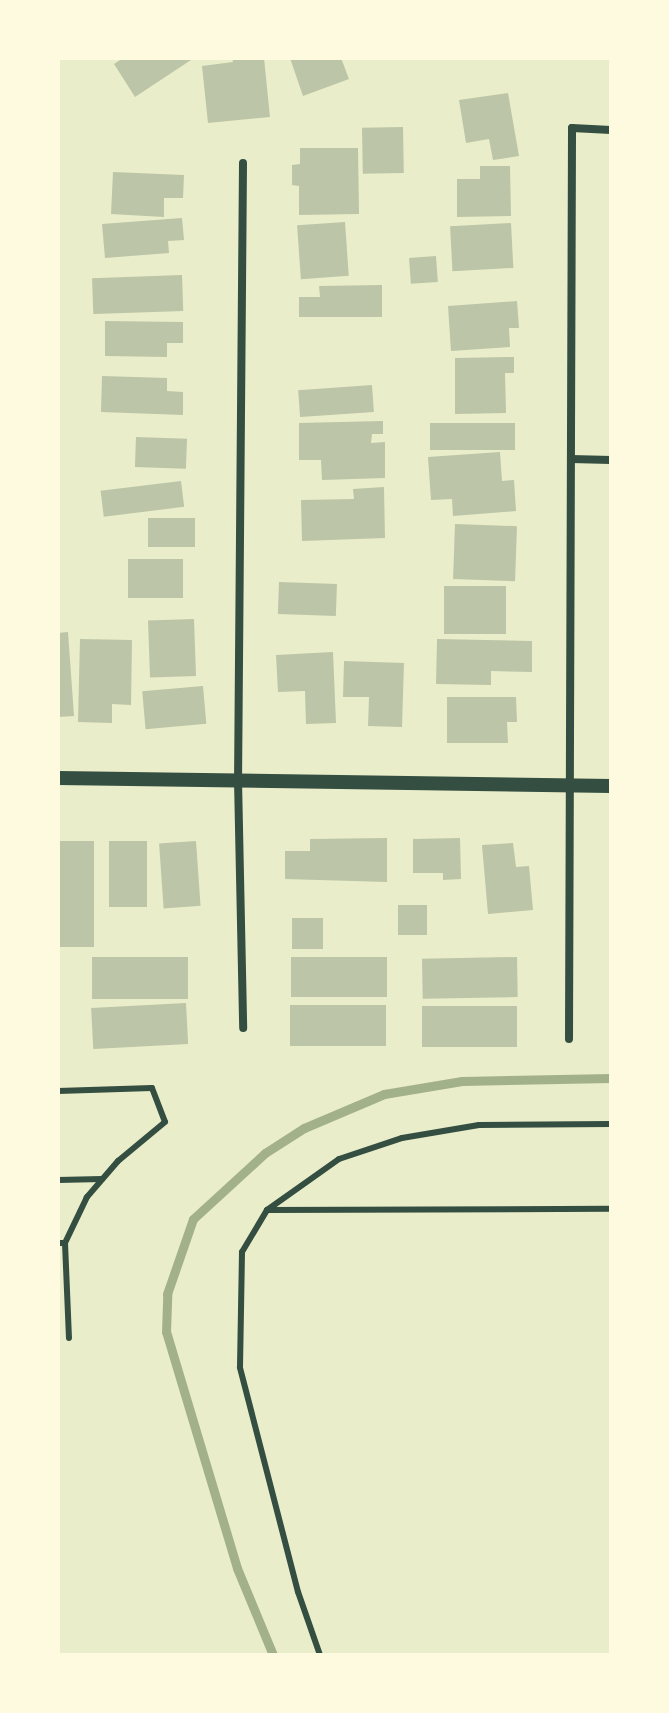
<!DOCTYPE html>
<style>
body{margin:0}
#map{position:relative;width:669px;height:1713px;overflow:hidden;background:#e9edc9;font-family:Manrope,sans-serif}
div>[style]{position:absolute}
.stream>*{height:9px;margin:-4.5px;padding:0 4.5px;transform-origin:4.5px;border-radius:4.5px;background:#a3b18a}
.building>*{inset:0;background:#bcc5a7;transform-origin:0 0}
.service>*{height:6px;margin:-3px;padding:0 3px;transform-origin:3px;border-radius:3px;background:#344e41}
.minor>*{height:8px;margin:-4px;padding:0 4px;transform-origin:4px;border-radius:4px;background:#344e41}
.tertiary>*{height:14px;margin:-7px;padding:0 7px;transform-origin:7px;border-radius:7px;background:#344e41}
span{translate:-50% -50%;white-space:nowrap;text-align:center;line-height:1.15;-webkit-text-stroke:8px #fefae0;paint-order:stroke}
.frame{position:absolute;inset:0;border:60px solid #fefae0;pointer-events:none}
</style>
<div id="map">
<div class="stream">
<div style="left:273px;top:1655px;width:94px;rotate:-112.5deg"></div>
<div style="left:237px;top:1568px;width:246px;rotate:-106.7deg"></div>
<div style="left:166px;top:1332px;width:38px;rotate:-88deg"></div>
<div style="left:167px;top:1294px;width:79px;rotate:-70.9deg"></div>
<div style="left:193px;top:1219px;width:98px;rotate:-42.5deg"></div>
<div style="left:265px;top:1153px;width:46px;rotate:-32.7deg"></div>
<div style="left:304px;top:1128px;width:87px;rotate:-23deg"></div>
<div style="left:384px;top:1094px;width:79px;rotate:-9.5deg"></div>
<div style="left:462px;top:1081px;width:149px;rotate:-1.2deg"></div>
</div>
<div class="building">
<div style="clip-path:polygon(123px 58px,194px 58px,135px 97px,114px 64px)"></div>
<div style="clip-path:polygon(232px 58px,264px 58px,270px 117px,208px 123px,202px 66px,233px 62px)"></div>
<div style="clip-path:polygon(290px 58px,341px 58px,349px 79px,303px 96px)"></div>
<div style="clip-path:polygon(508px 93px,519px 156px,493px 160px,489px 139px,466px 143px,459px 100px)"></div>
<div style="left:403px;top:127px;width:46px;height:41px;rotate:89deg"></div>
<div style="clip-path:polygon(300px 148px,358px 148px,359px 214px,299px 215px,299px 186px,292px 185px,292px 165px,300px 164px)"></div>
<div style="clip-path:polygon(480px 166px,510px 166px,511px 216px,457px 217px,457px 179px,480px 179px)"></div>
<div style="clip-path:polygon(113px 172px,184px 175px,183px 198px,164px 198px,164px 217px,111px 214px)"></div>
<div style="clip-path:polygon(182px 218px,184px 240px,168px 241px,169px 253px,105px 258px,102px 224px)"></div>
<div style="left:345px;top:222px;width:54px;height:48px;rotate:86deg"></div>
<div style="left:511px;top:223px;width:45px;height:61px;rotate:87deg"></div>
<div style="left:436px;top:256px;width:26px;height:27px;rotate:86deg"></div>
<div style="left:182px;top:275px;width:36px;height:90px;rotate:88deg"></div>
<div style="clip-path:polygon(382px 285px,382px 317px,299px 317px,299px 297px,320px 297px,319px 286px)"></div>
<div style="clip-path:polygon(517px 301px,519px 328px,509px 328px,510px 347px,451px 351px,448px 306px)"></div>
<div style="clip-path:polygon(105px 321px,183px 322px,183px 343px,167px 343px,167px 357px,105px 356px)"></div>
<div style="clip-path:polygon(514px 357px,514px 373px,505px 373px,506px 413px,455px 414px,455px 358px)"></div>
<div style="clip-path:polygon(102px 376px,167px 378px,167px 391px,183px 392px,183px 415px,101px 412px)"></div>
<div style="left:372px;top:385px;width:27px;height:74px;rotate:86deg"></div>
<div style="clip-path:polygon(383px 421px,383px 434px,372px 434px,371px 443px,385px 442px,385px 478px,322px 480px,321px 460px,299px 460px,299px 423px)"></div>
<div style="left:430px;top:423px;width:85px;height:27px"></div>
<div style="left:136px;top:437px;width:51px;height:30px;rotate:2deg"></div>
<div style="clip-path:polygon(500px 452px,502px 481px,514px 480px,516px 511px,453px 516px,452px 499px,431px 500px,428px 457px)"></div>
<div style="left:181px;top:481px;width:26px;height:81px;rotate:83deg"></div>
<div style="clip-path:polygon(384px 487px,385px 538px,302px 541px,301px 500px,354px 499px,353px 489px)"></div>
<div style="left:148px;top:518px;width:47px;height:29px"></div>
<div style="left:455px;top:524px;width:62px;height:55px;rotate:2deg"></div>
<div style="left:128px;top:559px;width:55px;height:39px"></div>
<div style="left:279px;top:582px;width:58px;height:32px;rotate:2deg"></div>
<div style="left:444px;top:586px;width:62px;height:48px"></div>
<div style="left:194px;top:619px;width:57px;height:46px;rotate:88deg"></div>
<div style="clip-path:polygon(68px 632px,74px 716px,58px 717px,58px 633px)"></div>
<div style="clip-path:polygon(80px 639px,132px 640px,131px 705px,112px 704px,112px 723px,78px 722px)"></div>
<div style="clip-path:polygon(437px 639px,532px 641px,532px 672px,491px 671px,491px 685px,436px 684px)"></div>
<div style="clip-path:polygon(333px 652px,336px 723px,306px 724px,305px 691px,278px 692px,276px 655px)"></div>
<div style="clip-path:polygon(344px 661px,404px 663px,402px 727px,368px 726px,369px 697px,343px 697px)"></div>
<div style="left:203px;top:686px;width:38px;height:61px;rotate:85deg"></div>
<div style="clip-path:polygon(447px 697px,516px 697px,517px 722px,507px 722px,508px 743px,447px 743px)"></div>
<div style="clip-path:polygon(387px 838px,387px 882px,285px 879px,285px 851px,310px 851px,310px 839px)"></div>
<div style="clip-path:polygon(460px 838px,461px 879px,443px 880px,443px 873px,413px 873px,413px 839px)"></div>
<div style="left:58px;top:841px;width:36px;height:106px"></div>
<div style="left:109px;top:841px;width:38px;height:66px"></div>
<div style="left:196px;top:841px;width:65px;height:37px;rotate:86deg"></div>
<div style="clip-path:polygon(513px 843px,516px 867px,529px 866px,533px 910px,488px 914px,482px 845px)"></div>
<div style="left:398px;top:905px;width:29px;height:30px"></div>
<div style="left:292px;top:918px;width:31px;height:31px"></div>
<div style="left:188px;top:957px;width:42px;height:96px;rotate:90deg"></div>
<div style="left:387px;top:957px;width:40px;height:96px;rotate:90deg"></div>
<div style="left:517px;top:957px;width:40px;height:95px;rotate:89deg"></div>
<div style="left:186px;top:1003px;width:41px;height:95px;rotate:87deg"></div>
<div style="left:386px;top:1005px;width:41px;height:96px;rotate:90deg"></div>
<div style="left:422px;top:1006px;width:95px;height:41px"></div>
</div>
<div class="service">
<div style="left:58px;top:1091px;width:94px;rotate:-1.8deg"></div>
<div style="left:152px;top:1088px;width:36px;rotate:69deg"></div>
<div style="left:165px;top:1122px;width:61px;rotate:140.3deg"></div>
<div style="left:118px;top:1161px;width:48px;rotate:130.7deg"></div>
<div style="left:87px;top:1197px;width:51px;rotate:115.6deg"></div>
<div style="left:65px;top:1243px;width:7px;rotate:180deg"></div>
<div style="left:58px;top:1180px;width:44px;rotate:-1.3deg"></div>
<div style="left:267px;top:1210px;width:344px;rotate:-0.2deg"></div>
<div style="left:65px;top:1243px;width:95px;rotate:87.6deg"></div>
<div style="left:320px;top:1655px;width:67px;rotate:-109.2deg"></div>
<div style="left:298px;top:1592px;width:232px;rotate:-104.5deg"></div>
<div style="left:240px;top:1367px;width:115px;rotate:-89deg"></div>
<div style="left:242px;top:1252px;width:49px;rotate:-59.2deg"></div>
<div style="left:267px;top:1210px;width:88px;rotate:-35.3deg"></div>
<div style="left:339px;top:1159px;width:66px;rotate:-18.4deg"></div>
<div style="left:402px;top:1138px;width:78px;rotate:-9.6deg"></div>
<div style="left:479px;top:1125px;width:132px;rotate:-0.4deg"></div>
</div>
<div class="minor">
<div style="left:243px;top:163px;width:617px;rotate:90.46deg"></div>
<div style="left:238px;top:780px;width:248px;rotate:88.8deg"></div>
<div style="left:571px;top:459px;width:40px;rotate:1.4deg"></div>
<div style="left:569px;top:1039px;width:911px;rotate:-89.81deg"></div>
<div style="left:572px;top:128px;width:39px;rotate:3deg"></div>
</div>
<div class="tertiary">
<div style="left:58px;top:778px;width:553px;rotate:0.83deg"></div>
</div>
<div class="frame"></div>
</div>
